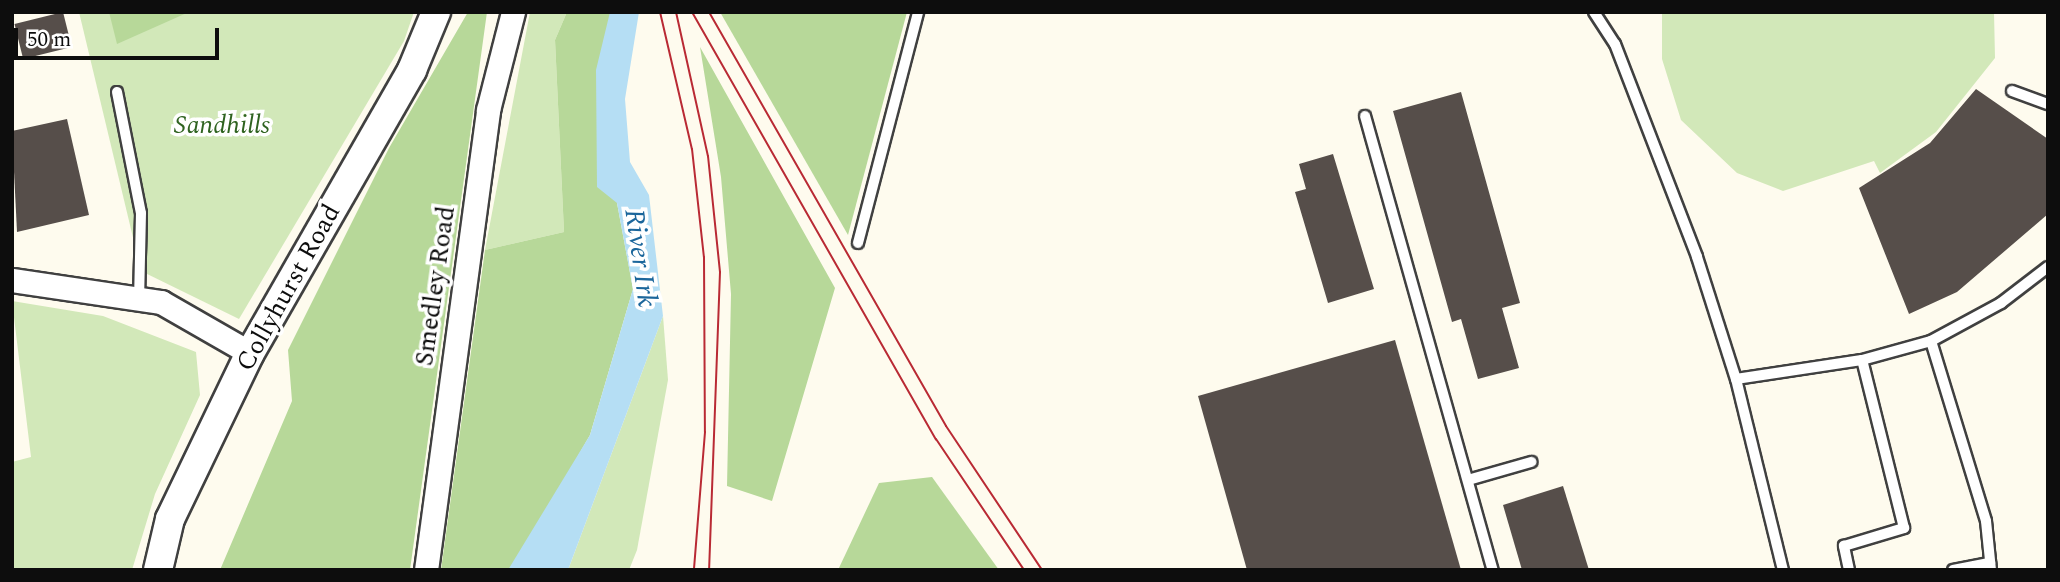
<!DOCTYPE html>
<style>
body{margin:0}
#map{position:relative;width:2060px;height:582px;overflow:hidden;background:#fefbee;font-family:Spectral,serif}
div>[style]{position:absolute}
.green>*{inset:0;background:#d2e8b9}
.forest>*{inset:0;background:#b7d899}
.water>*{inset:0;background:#b5def4}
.building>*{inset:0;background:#564e4a;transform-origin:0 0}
.roads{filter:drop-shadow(2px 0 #404040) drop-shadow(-2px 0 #404040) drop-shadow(0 2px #404040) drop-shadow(0 -2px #404040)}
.service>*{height:10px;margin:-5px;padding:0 5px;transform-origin:5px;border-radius:5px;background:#fff}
.minor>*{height:23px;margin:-11.5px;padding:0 11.5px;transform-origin:11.5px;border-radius:11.5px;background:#fff}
.tertiary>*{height:28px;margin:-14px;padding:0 14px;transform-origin:14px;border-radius:14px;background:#fff}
.tram>*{height:2px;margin:-1px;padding:0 1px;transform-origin:1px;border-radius:1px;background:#b92a34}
span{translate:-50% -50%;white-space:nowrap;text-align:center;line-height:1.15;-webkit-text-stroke:7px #fff;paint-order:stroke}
.park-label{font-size:26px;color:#2f6320;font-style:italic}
.street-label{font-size:26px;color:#0d0d0d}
.water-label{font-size:28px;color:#1b669b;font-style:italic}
.frame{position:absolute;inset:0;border:14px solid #0d0d0d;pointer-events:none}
.scale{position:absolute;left:14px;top:28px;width:205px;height:32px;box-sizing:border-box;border:4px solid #0d0d0d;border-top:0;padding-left:9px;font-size:21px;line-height:24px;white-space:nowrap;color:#0d0d0d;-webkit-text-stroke:5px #fff;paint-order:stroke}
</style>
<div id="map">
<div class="green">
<div style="clip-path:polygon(79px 12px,414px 12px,404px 41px,239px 319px,141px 271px)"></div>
<div style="clip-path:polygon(530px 12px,567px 12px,555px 40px,564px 232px,485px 250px)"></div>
<div style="clip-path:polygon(1662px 12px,1994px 12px,1995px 58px,1936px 132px,1880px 173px,1874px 161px,1783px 191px,1737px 173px,1681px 120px,1662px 59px)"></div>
<div style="clip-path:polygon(12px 301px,103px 316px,196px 352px,200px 395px,155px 494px,132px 570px,12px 570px,12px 462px,31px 457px)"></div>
<div style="clip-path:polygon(663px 316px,668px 380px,637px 550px,629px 570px,568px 570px)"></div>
</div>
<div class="forest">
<div style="clip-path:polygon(109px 12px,189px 12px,117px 44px)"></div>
<div style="clip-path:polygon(468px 12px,487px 12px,410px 570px,220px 570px,292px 401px,288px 350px,389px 148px)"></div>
<div style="clip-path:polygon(567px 12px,610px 12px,617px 203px,633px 289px,590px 435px,521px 555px,508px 570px,441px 570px,485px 250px,564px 232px,555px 40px)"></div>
<div style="clip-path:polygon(720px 12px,907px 12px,848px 235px)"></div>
<div style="clip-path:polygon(700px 47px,835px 288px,772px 501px,727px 486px,731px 294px,721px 177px)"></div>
<div style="clip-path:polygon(932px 477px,999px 570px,838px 570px,879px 483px)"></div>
</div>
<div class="water">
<div style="clip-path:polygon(610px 12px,639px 12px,625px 99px,630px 162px,649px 195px,663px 316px,568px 570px,508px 570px,590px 435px,633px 289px,617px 203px,597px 187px,596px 70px)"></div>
</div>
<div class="building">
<div style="left:63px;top:12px;width:36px;height:50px;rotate:76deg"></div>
<div style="clip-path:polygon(1976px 89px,2048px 139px,2048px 214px,1957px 292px,1909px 314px,1859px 188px,1930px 143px)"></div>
<div style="clip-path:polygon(1461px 92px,1520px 303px,1502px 308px,1519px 368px,1478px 379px,1461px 319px,1452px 322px,1393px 111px)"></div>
<div style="clip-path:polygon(67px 119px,89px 215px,17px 232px,12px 131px)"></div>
<div style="clip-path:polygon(1333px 154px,1374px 289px,1328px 303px,1295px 192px,1306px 189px,1299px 164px)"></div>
<div style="clip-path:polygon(1395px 340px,1461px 570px,1247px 570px,1198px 396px)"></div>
<div style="clip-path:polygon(1563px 486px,1589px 570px,1522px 570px,1503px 505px)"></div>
</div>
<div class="roads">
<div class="service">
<div style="left:1594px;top:12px;width:38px;rotate:57deg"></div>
<div style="left:1615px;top:44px;width:228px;rotate:68.9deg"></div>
<div style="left:1697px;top:257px;width:128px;rotate:72.3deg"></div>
<div style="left:1736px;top:379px;width:197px;rotate:76.2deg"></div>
<div style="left:2012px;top:91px;width:38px;rotate:20deg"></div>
<div style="left:117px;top:92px;width:123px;rotate:78.8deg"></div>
<div style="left:141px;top:213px;width:86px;rotate:91.3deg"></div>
<div style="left:1365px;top:116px;width:472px;rotate:74.3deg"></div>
<div style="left:858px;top:243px;width:239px;rotate:-75.4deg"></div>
<div style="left:1931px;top:341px;width:188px;rotate:73deg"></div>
<div style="left:1986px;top:521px;width:49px;rotate:84.2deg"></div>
<div style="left:1736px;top:379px;width:127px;rotate:-8.6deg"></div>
<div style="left:1862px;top:360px;width:72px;rotate:-15.4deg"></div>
<div style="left:1931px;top:341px;width:80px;rotate:-28.5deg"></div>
<div style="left:2001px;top:303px;width:59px;rotate:-37.5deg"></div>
<div style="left:1468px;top:480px;width:66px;rotate:-15.9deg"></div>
<div style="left:1849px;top:570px;width:25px;rotate:-102deg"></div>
<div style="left:1844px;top:546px;width:63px;rotate:-16.7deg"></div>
<div style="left:1904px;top:528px;width:173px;rotate:-104deg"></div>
<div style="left:1953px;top:570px;width:38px;rotate:-11deg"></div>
</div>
<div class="minor">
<div style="left:12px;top:280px;width:151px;rotate:8.4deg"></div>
<div style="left:161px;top:302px;width:103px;rotate:29.8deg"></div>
<div style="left:426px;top:570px;width:464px;rotate:-82.3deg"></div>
<div style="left:488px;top:110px;width:101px;rotate:-75.7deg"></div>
</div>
<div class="tertiary">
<div style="left:158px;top:570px;width:52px;rotate:-76.8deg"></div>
<div style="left:170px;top:519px;width:184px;rotate:-64.3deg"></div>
<div style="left:250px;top:353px;width:326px;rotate:-60.2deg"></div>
<div style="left:412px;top:70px;width:63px;rotate:-67.5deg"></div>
</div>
</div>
<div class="tram">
<div style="left:660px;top:12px;width:141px;rotate:76.9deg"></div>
<div style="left:692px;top:149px;width:109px;rotate:83.7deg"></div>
<div style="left:704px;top:257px;width:175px;rotate:89.7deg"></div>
<div style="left:705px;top:432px;width:138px;rotate:94.6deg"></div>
<div style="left:676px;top:12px;width:148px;rotate:77.5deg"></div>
<div style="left:708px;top:156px;width:117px;rotate:84.1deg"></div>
<div style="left:720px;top:272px;width:298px;rotate:92.1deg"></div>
<div style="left:692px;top:12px;width:492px;rotate:60.3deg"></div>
<div style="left:936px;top:439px;width:158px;rotate:56.1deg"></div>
<div style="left:709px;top:12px;width:477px;rotate:60.2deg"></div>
<div style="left:946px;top:426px;width:173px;rotate:56.3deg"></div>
</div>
<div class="park-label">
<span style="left:222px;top:126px">Sandhills</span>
</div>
<div class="street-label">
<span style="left:436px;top:286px;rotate:-82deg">Smedley Road</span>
<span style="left:289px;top:288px;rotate:-61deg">Collyhurst Road</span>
</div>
<div class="water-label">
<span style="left:640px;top:258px;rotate:82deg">River Irk</span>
</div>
<div class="frame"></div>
<div class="scale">50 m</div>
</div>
